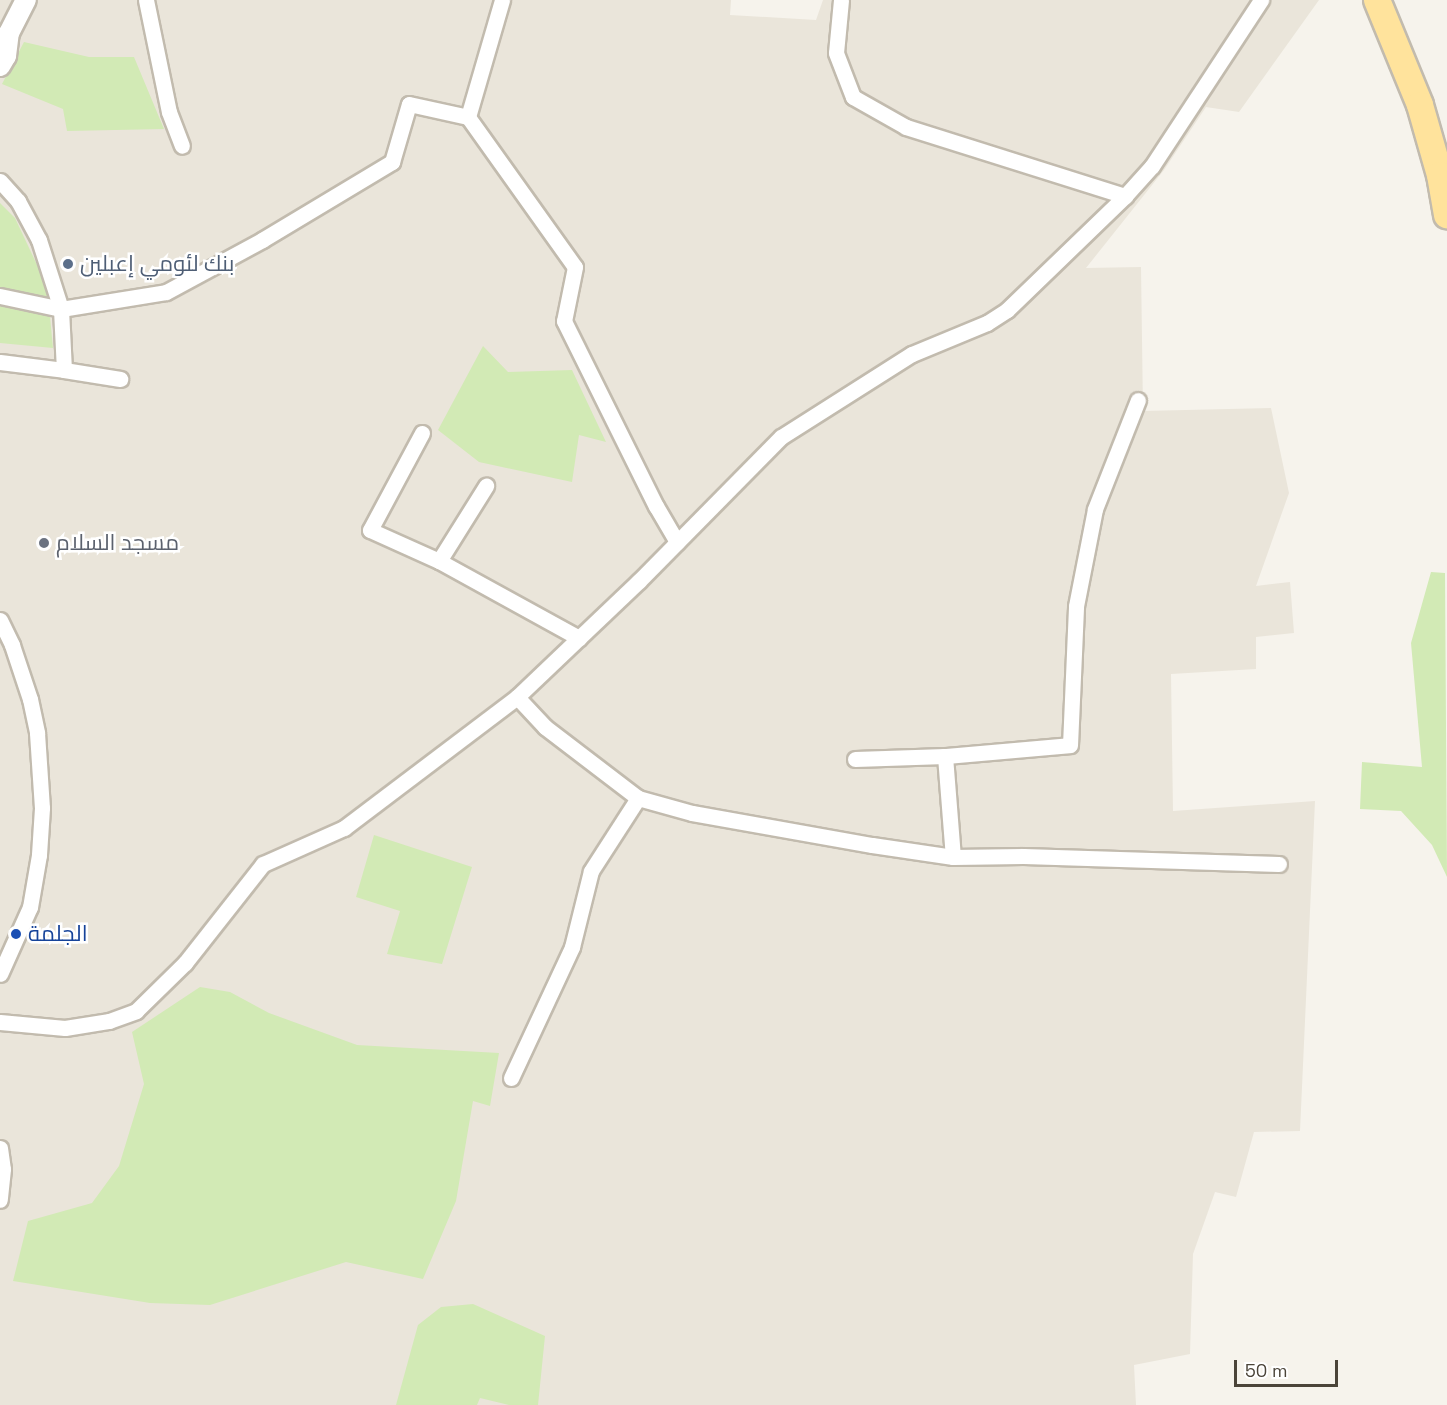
<!DOCTYPE html>
<meta charset="utf-8">
<style>
body{margin:0}
#map{position:relative;width:1447px;height:1405px;overflow:hidden;background:#f6f3ec;font-family:"Space Grotesk",Cairo,sans-serif}
div>[style]{position:absolute}
.residential>*{inset:0;background:#eae5da}
.green>*{inset:0;background:#d2eab5}
.roads{filter:drop-shadow(2px 0 #c2bbae) drop-shadow(-2px 0 #c2bbae) drop-shadow(0 2px #c2bbae) drop-shadow(0 -2px #c2bbae)}
.minor>*{height:15px;margin:-7.5px;padding:0 7.5px;transform-origin:7.5px;border-radius:7.5px;background:#fff}
.tertiary>*{height:20px;margin:-10px;padding:0 10px;transform-origin:10px;border-radius:10px;background:#fff}
.primary>*{height:26px;margin:-13px;padding:0 13px;transform-origin:13px;border-radius:13px;background:#ffe39c}
.dots>*{width:16px;height:16px;translate:-50% -50%;box-sizing:border-box;border:3px solid #fff;border-radius:50%}
span{translate:-50% -50%;white-space:nowrap;text-align:center;line-height:1.15;-webkit-text-stroke:5px #fff;paint-order:stroke}
.service-label{font-size:22px;color:#4e5e75}
.left{translate:0 -50%;text-align:left}
.worship-label{font-size:22px;color:#5b616d}
.transit-label{font-size:22px;color:#164399}
.scale{position:absolute;left:1234px;top:1360px;width:104px;height:27px;box-sizing:border-box;border:3px solid #4b4439;border-top:0;padding-left:8px;font-size:18px;line-height:21px;white-space:nowrap;color:#4b4439;-webkit-text-stroke:4px #fff;paint-order:stroke}
</style>
<div id="map">
<div class="residential">
<div style="clip-path:polygon(0 0,731px 0,730px 15px,816px 20px,823px 0,1319px 0,1239px 112px,1206px 107px,1164px 170px,1086px 268px,1141px 267px,1143px 411px,1271px 408px,1289px 493px,1256px 586px,1290px 582px,1294px 633px,1256px 637px,1256px 669px,1171px 674px,1173px 811px,1315px 801px,1300px 1131px,1254px 1132px,1236px 1197px,1215px 1192px,1193px 1254px,1190px 1354px,1134px 1365px,1136px 1405px,0 1405px)"></div>
</div>
<div class="green">
<div style="clip-path:polygon(24px 42px,89px 57px,134px 57px,164px 129px,67px 131px,63px 109px,2px 84px)"></div>
<div style="clip-path:polygon(0 203px,15px 218px,47px 286px,53px 348px,0 343px)"></div>
<div style="clip-path:polygon(483px 346px,508px 372px,572px 370px,606px 442px,579px 435px,572px 482px,479px 462px,438px 430px)"></div>
<div style="clip-path:polygon(1431px 572px,1445px 573px,1447px 877px,1432px 845px,1401px 811px,1360px 809px,1362px 762px,1422px 767px,1411px 643px)"></div>
<div style="clip-path:polygon(374px 835px,472px 867px,442px 964px,387px 954px,400px 911px,356px 897px)"></div>
<div style="clip-path:polygon(200px 987px,230px 992px,269px 1013px,357px 1045px,499px 1053px,490px 1106px,473px 1101px,456px 1201px,423px 1279px,346px 1262px,210px 1305px,150px 1303px,13px 1281px,28px 1221px,92px 1203px,119px 1166px,144px 1084px,132px 1032px)"></div>
<div style="clip-path:polygon(473px 1304px,545px 1336px,538px 1405px,509px 1405px,480px 1398px,477px 1405px,396px 1405px,418px 1325px,441px 1307px)"></div>
</div>
<div class="roads">
<div class="minor">
<div style="left:146px;top:0;width:114px;rotate:78.4deg"></div>
<div style="left:169px;top:112px;width:36px;rotate:69deg"></div>
<div style="left:841px;top:0;width:53px;rotate:95.4deg"></div>
<div style="left:836px;top:53px;width:47px;rotate:68.9deg"></div>
<div style="left:853px;top:97px;width:61px;rotate:29.5deg"></div>
<div style="left:906px;top:127px;width:230px;rotate:17.5deg"></div>
<div style="left:468px;top:117px;width:122px;rotate:-73.8deg"></div>
<div style="left:0;top:181px;width:27px;rotate:48deg"></div>
<div style="left:18px;top:201px;width:44px;rotate:61.7deg"></div>
<div style="left:39px;top:240px;width:72px;rotate:72.3deg"></div>
<div style="left:61px;top:309px;width:61px;rotate:87.2deg"></div>
<div style="left:64px;top:370px;width:57px;rotate:9.1deg"></div>
<div style="left:0;top:296px;width:62px;rotate:12deg"></div>
<div style="left:61px;top:309px;width:106px;rotate:-9.2deg"></div>
<div style="left:166px;top:292px;width:109px;rotate:-28.4deg"></div>
<div style="left:262px;top:240px;width:152px;rotate:-31deg"></div>
<div style="left:392px;top:162px;width:60px;rotate:-73.7deg"></div>
<div style="left:409px;top:104px;width:60px;rotate:12.4deg"></div>
<div style="left:468px;top:117px;width:184px;rotate:54.5deg"></div>
<div style="left:575px;top:267px;width:55px;rotate:101.5deg"></div>
<div style="left:564px;top:321px;width:207px;rotate:63.6deg"></div>
<div style="left:656px;top:506px;width:42px;rotate:59.7deg"></div>
<div style="left:0;top:362px;width:64px;rotate:7.1deg"></div>
<div style="left:422px;top:433px;width:110px;rotate:118.2deg"></div>
<div style="left:370px;top:530px;width:76px;rotate:24.2deg"></div>
<div style="left:439px;top:561px;width:160px;rotate:28.8deg"></div>
<div style="left:439px;top:561px;width:89px;rotate:-57.9deg"></div>
<div style="left:0;top:620px;width:28px;rotate:64deg"></div>
<div style="left:12px;top:645px;width:57px;rotate:71.6deg"></div>
<div style="left:30px;top:699px;width:35px;rotate:78deg"></div>
<div style="left:37px;top:733px;width:75px;rotate:86.2deg"></div>
<div style="left:42px;top:808px;width:47px;rotate:93.7deg"></div>
<div style="left:39px;top:855px;width:53px;rotate:99.8deg"></div>
<div style="left:30px;top:907px;width:73px;rotate:114.1deg"></div>
<div style="left:517px;top:697px;width:41px;rotate:47deg"></div>
<div style="left:545px;top:727px;width:117px;rotate:37.4deg"></div>
<div style="left:638px;top:798px;width:56px;rotate:15.5deg"></div>
<div style="left:692px;top:813px;width:183px;rotate:10.1deg"></div>
<div style="left:872px;top:845px;width:82px;rotate:8.4deg"></div>
<div style="left:953px;top:857px;width:70px;rotate:-0.8deg"></div>
<div style="left:1023px;top:856px;width:256px;rotate:1.8deg"></div>
<div style="left:945px;top:756px;width:101px;rotate:85.5deg"></div>
<div style="left:855px;top:759px;width:90px;rotate:-1.9deg"></div>
<div style="left:945px;top:756px;width:125px;rotate:-5deg"></div>
<div style="left:1070px;top:745px;width:139px;rotate:-87.5deg"></div>
<div style="left:1076px;top:606px;width:99px;rotate:-78.9deg"></div>
<div style="left:1095px;top:509px;width:117px;rotate:-68.5deg"></div>
<div style="left:0;top:1022px;width:65px;rotate:5.3deg"></div>
<div style="left:65px;top:1028px;width:45px;rotate:-9deg"></div>
<div style="left:109px;top:1021px;width:29px;rotate:-20deg"></div>
<div style="left:136px;top:1011px;width:69px;rotate:-44.4deg"></div>
<div style="left:185px;top:963px;width:126px;rotate:-51.8deg"></div>
<div style="left:263px;top:864px;width:89px;rotate:-24deg"></div>
<div style="left:344px;top:828px;width:217px;rotate:-37.1deg"></div>
<div style="left:517px;top:697px;width:168px;rotate:-43.6deg"></div>
<div style="left:639px;top:581px;width:202px;rotate:-45.4deg"></div>
<div style="left:781px;top:437px;width:155px;rotate:-32.4deg"></div>
<div style="left:912px;top:354px;width:81px;rotate:-22.5deg"></div>
<div style="left:987px;top:323px;width:24px;rotate:-33deg"></div>
<div style="left:1007px;top:310px;width:164px;rotate:-44deg"></div>
<div style="left:1125px;top:196px;width:40px;rotate:-48deg"></div>
<div style="left:1152px;top:166px;width:199px;rotate:-56.7deg"></div>
<div style="left:511px;top:1078px;width:145px;rotate:-65deg"></div>
<div style="left:572px;top:947px;width:78px;rotate:-76deg"></div>
<div style="left:591px;top:871px;width:87px;rotate:-57.2deg"></div>
<div style="left:0;top:1148px;width:21px;rotate:82deg"></div>
<div style="left:3px;top:1169px;width:31px;rotate:96deg"></div>
</div>
<div class="tertiary">
<div style="left:0;top:66px;width:12px;rotate:-59deg"></div>
<div style="left:6px;top:56px;width:23px;rotate:-83deg"></div>
<div style="left:9px;top:33px;width:37px;rotate:-63deg"></div>
</div>
<div class="primary">
<div style="left:1377px;top:0;width:113px;rotate:67.7deg"></div>
<div style="left:1420px;top:105px;width:73px;rotate:74.1deg"></div>
<div style="left:1440px;top:175px;width:41px;rotate:80.1deg"></div>
</div>
</div>
<div class="dots">
<div style="left:68px;top:264px;background:#5c6f8a"></div>
<div style="left:44px;top:543px;background:#6b7280"></div>
<div style="left:16px;top:934px;background:#1a4fb4"></div>
</div>
<div class="service-label">
<span class="left" style="left:80px;top:264px">بنك لئومي إعبلين</span>
</div>
<div class="worship-label">
<span class="left" style="left:56px;top:543px">مسجد السلام</span>
</div>
<div class="transit-label">
<span class="left" style="left:28px;top:934px">الجلمة</span>
</div>
<div class="scale">50 m</div>
</div>
